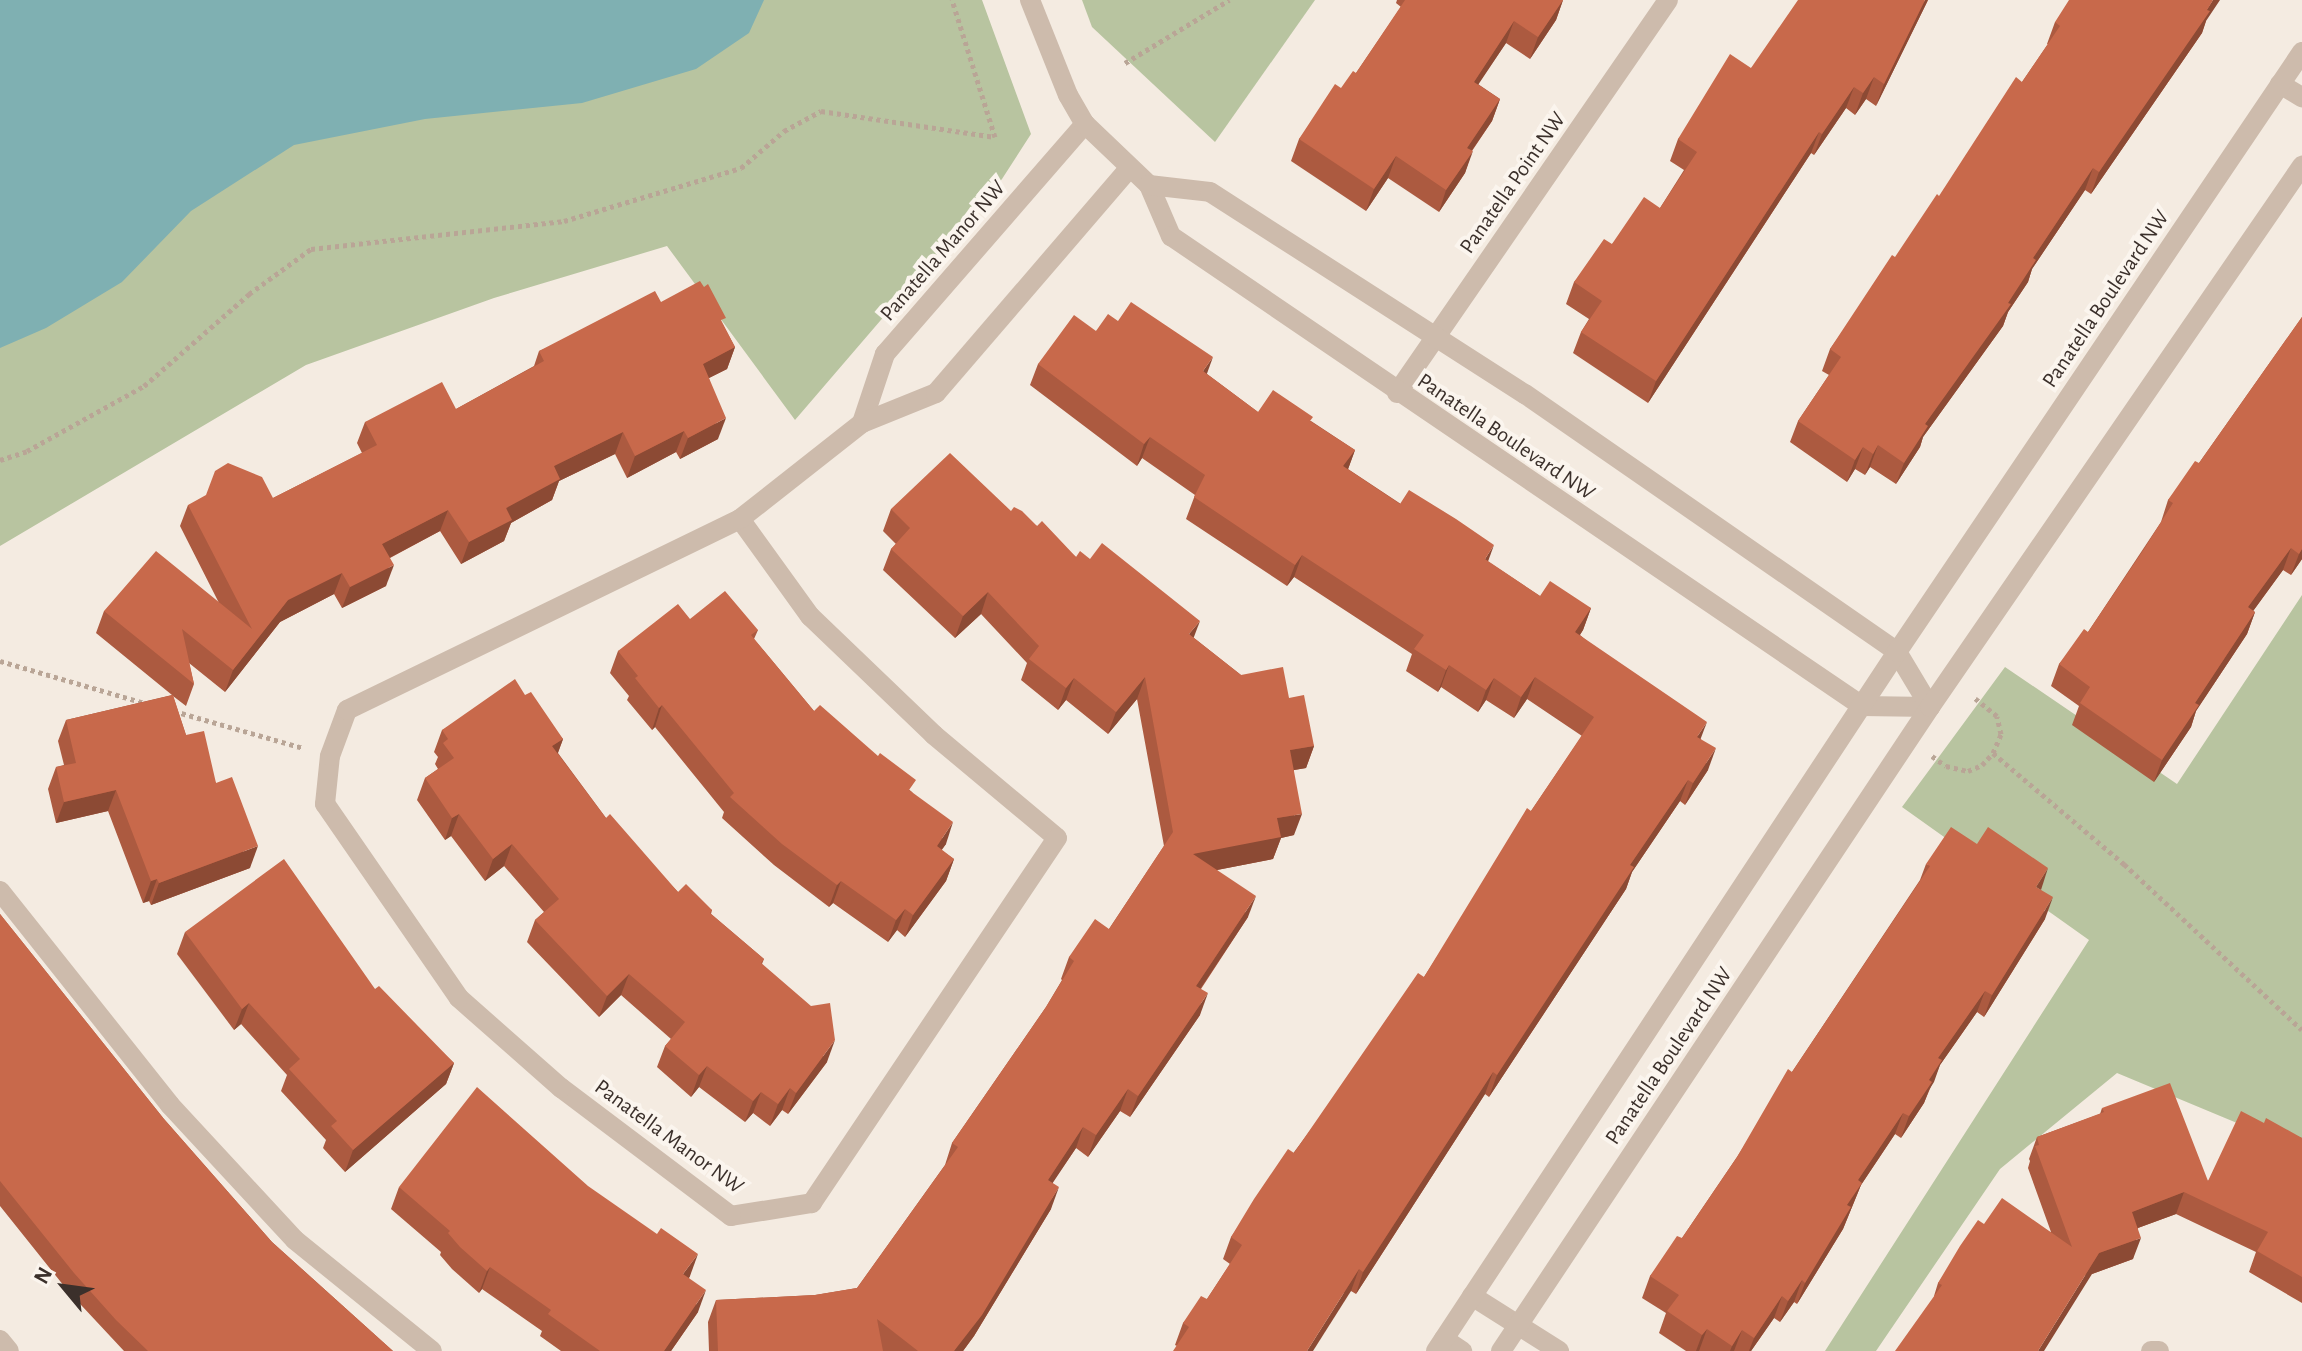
<!DOCTYPE html>
<style>
body{margin:0}
#map{position:relative;width:2302px;height:1351px;overflow:hidden;background:#f4ebe1;font-family:"Alegreya Sans",sans-serif}
div>[style]{position:absolute}
.green>*{inset:0;background:#b8c4a0}
.water>*{inset:0;background:#7fb0b2}
.path>*{height:5px;margin-top:-2.5px;transform-origin:0;background:repeating-linear-gradient(90deg,#b9a596 0 4px,transparent 0 8px)}
.service>*{height:20px;margin:-10px;padding:0 10px;transform-origin:10px;border-radius:10px;background:#cdbbac}
.minor>*{height:20px;margin:-10px;padding:0 10px;transform-origin:10px;border-radius:10px;background:#cdbbac}
.tertiary>*{height:20px;margin:-10px;padding:0 10px;transform-origin:10px;border-radius:10px;background:#cdbbac}
.wall>*{inset:0;background:#ac5a40}
.shaded-wall>*{inset:0;background:#8c4a34}
.building>*{inset:0;background:#c8694b}
span{translate:-50% -50%;white-space:nowrap;text-align:center;line-height:1.15;-webkit-text-stroke:8px #fbf5ee;paint-order:stroke}
.street-label{font-size:22px;color:#3b302b}
.north{position:absolute;left:24px;top:1247px;width:80px;height:80px;-webkit-text-stroke:6px #fbf5ee;paint-order:stroke;rotate:299deg;font-size:22px;font-weight:700;line-height:32px;text-align:center;color:#3b302b}
.north::after{content:'';display:block;margin:auto;width:28px;height:36px;background:#3b302b;clip-path:polygon(50% 0,100% 100%,50% 72%,0 100%)}
</style>
<div id="map">
<div class="green">
<div style="clip-path:polygon(0 0,982px 0,1031px 134px,1002px 179px,795px 420px,667px 246px,494px 298px,306px 365px,0 546px)"></div>
<div style="clip-path:polygon(1082px 0,1315px 0,1215px 142px,1092px 27px)"></div>
<div style="clip-path:polygon(2302px 595px,2302px 1150px,2117px 1073px,2000px 1169px,1876px 1351px,1825px 1351px,2089px 940px,1902px 807px,2005px 667px,2177px 784px)"></div>
</div>
<div class="water">
<div style="clip-path:polygon(0 0,764px 0,749px 33px,696px 69px,582px 103px,425px 119px,294px 145px,191px 211px,122px 282px,46px 328px,0 348px)"></div>
</div>
<div class="path">
<div style="left:1125px;top:63px;width:122px;rotate:-31.2deg"></div>
<div style="left:0;top:460px;width:28px;rotate:-18deg"></div>
<div style="left:27px;top:451px;width:134px;rotate:-29.1deg"></div>
<div style="left:144px;top:386px;width:140px;rotate:-41.2deg"></div>
<div style="left:249px;top:294px;width:77px;rotate:-36deg"></div>
<div style="left:311px;top:249px;width:255px;rotate:-6.3deg"></div>
<div style="left:564px;top:221px;width:185px;rotate:-16.7deg"></div>
<div style="left:741px;top:168px;width:57px;rotate:-40.7deg"></div>
<div style="left:784px;top:131px;width:42px;rotate:-28.4deg"></div>
<div style="left:821px;top:111px;width:176px;rotate:8.5deg"></div>
<div style="left:995px;top:137px;width:144px;rotate:-107.4deg"></div>
<div style="left:0;top:661px;width:151px;rotate:16.2deg"></div>
<div style="left:174px;top:711px;width:134px;rotate:16deg"></div>
<div style="left:1993px;top:753px;width:172px;rotate:40.3deg"></div>
<div style="left:2124px;top:864px;width:243px;rotate:43deg"></div>
<div style="left:1932px;top:756px;width:17px;rotate:36deg"></div>
<div style="left:1946px;top:766px;width:23px;rotate:13deg"></div>
<div style="left:1968px;top:771px;width:15px;rotate:-23deg"></div>
<div style="left:1982px;top:765px;width:16px;rotate:-47deg"></div>
<div style="left:1993px;top:753px;width:21px;rotate:-67deg"></div>
<div style="left:2001px;top:734px;width:18px;rotate:-103deg"></div>
<div style="left:1997px;top:716px;width:28px;rotate:-141deg"></div>
</div>
<div class="service">
<div style="left:0;top:891px;width:273px;rotate:51.5deg"></div>
<div style="left:170px;top:1105px;width:184px;rotate:47.2deg"></div>
<div style="left:295px;top:1240px;width:176px;rotate:39deg"></div>
</div>
<div class="minor">
<div style="left:2280px;top:84px;width:26px;rotate:31deg"></div>
<div style="left:1397px;top:393px;width:477px;rotate:-55.4deg"></div>
<div style="left:862px;top:423px;width:73px;rotate:-71.6deg"></div>
<div style="left:885px;top:354px;width:305px;rotate:-49deg"></div>
<div style="left:740px;top:519px;width:120px;rotate:54.2deg"></div>
<div style="left:810px;top:616px;width:172px;rotate:43.8deg"></div>
<div style="left:934px;top:735px;width:160px;rotate:39.9deg"></div>
<div style="left:1057px;top:838px;width:440px;rotate:123.9deg"></div>
<div style="left:812px;top:1203px;width:82px;rotate:170.9deg"></div>
<div style="left:731px;top:1216px;width:213px;rotate:-143deg"></div>
<div style="left:561px;top:1088px;width:136px;rotate:-138.6deg"></div>
<div style="left:459px;top:998px;width:236px;rotate:-124.6deg"></div>
<div style="left:325px;top:804px;width:48px;rotate:-84.1deg"></div>
<div style="left:330px;top:756px;width:49px;rotate:-69.7deg"></div>
<div style="left:347px;top:710px;width:437px;rotate:-25.9deg"></div>
<div style="left:740px;top:519px;width:155px;rotate:-38.2deg"></div>
<div style="left:862px;top:423px;width:80px;rotate:-22.1deg"></div>
<div style="left:936px;top:393px;width:296px;rotate:-49.3deg"></div>
<div style="left:1472px;top:1296px;width:103px;rotate:32.3deg"></div>
<div style="left:1444px;top:1339px;width:22px;rotate:34deg"></div>
<div style="left:0;top:1340px;width:14px;rotate:51deg"></div>
<div style="left:2151px;top:1351px;width:8px"></div>
</div>
<div class="tertiary">
<div style="left:1030px;top:0;width:102px;rotate:68.2deg"></div>
<div style="left:1068px;top:95px;width:34px;rotate:60deg"></div>
<div style="left:1085px;top:124px;width:88px;rotate:43.6deg"></div>
<div style="left:1149px;top:185px;width:56px;rotate:66.7deg"></div>
<div style="left:1171px;top:236px;width:836px;rotate:34.22deg"></div>
<div style="left:1862px;top:706px;width:68px;rotate:0.8deg"></div>
<div style="left:1149px;top:185px;width:61px;rotate:6.5deg"></div>
<div style="left:1210px;top:192px;width:374px;rotate:32.7deg"></div>
<div style="left:1525px;top:394px;width:453px;rotate:34.7deg"></div>
<div style="left:1897px;top:652px;width:64px;rotate:59deg"></div>
<div style="left:1436px;top:1351px;width:837px;rotate:-56.59deg"></div>
<div style="left:1897px;top:652px;width:724px;rotate:-55.98deg"></div>
<div style="left:1501px;top:1351px;width:774px;rotate:-56.33deg"></div>
<div style="left:1930px;top:707px;width:657px;rotate:-55.49deg"></div>
</div>
<div class="wall">
<div style="clip-path:polygon(1397px 0,1563px 0,1556px 20px,1530px 59px,1506px 43px,1478px 84px,1500px 99px,1492px 121px,1472px 151px,1465px 173px,1439px 212px,1388px 178px,1366px 211px,1291px 161px,1299px 139px,1356px 73px,1401px 7px,1396px 3px)"></div>
<div style="clip-path:polygon(1928px 0,1876px 106px,1866px 99px,1855px 115px,1846px 108px,1814px 155px,1811px 153px,1648px 403px,1573px 353px,1581px 332px,1589px 319px,1566px 304px,1574px 282px,1612px 244px,1660px 208px,1684px 170px,1670px 161px,1678px 139px,1751px 68px)"></div>
<div style="clip-path:polygon(2206px 21px,2202px 33px,2091px 194px,2085px 190px,2032px 269px,2028px 282px,2008px 312px,2003px 326px,1923px 437px,1920px 447px,1896px 484px,1870px 467px,1865px 475px,1855px 469px,1847px 482px,1790px 442px,1798px 421px,1829px 375px,1822px 371px,1830px 349px,2022px 82px,2048px 44px,2047px 44px,2055px 22px)"></div>
<div style="clip-path:polygon(661px 302px,723px 325px,735px 347px,727px 369px,709px 378px,718px 439px,680px 459px,676px 452px,627px 478px,615px 454px,559px 481px,552px 500px,511px 523px,504px 541px,461px 564px,440px 531px,390px 558px,386px 586px,342px 608px,334px 594px,280px 622px,225px 692px,189px 663px,194px 684px,186px 706px,173px 696px,186px 735px,216px 783px,250px 868px,151px 905px,149px 901px,143px 903px,108px 811px,56px 823px,48px 789px,56px 767px,64px 765px,58px 741px,66px 720px,172px 695px,96px 633px,104px 611px,219px 603px,180px 526px,188px 505px,273px 498px,362px 453px,357px 443px,365px 422px,456px 409px,534px 366px,539px 351px)"></div>
<div style="clip-path:polygon(2302px 317px,2302px 559px,2291px 575px,2283px 570px,2253px 611px,2255px 612px,2247px 634px,2196px 711px,2191px 727px,2154px 782px,2072px 725px,2079px 706px,2051px 686px,2059px 664px,2088px 632px,2161px 522px,2168px 500px,2199px 463px)"></div>
<div style="clip-path:polygon(1118px 321px,1207px 374px,1258px 412px,1311px 421px,1355px 450px,1348px 469px,1540px 596px,1591px 608px,1583px 630px,1580px 635px,1701px 739px,1708px 770px,1685px 805px,1680px 801px,1632px 872px,1626px 889px,1489px 1097px,1485px 1094px,1356px 1294px,1351px 1291px,1177px 1346px,1175px 1345px,1183px 1323px,1207px 1299px,1230px 1264px,1223px 1259px,1231px 1237px,1424px 977px,1531px 811px,1582px 736px,1527px 699px,1514px 718px,1486px 700px,1478px 712px,1441px 687px,1438px 692px,1406px 671px,1412px 654px,1294px 577px,1287px 586px,1186px 519px,1195px 495px,1142px 458px,1137px 466px,1030px 385px,1038px 364px,1096px 331px)"></div>
<div style="clip-path:polygon(891px 509px,1011px 511px,1037px 526px,1076px 557px,1194px 638px,1241px 675px,1289px 698px,1314px 746px,1306px 768px,1294px 770px,1294px 835px,1281px 838px,1273px 859px,1217px 870px,1248px 917px,1201px 989px,1200px 1015px,1130px 1117px,1120px 1111px,1088px 1157px,1076px 1148px,1052px 1183px,1051px 1209px,974px 1336px,963px 1351px,709px 1351px,708px 1322px,716px 1300px,815px 1295px,857px 1288px,945px 1165px,952px 1143px,1046px 1007px,1062px 980px,1061px 979px,1069px 957px,1109px 929px,1164px 846px,1137px 699px,1108px 734px,1066px 700px,1058px 710px,1021px 680px,1027px 663px,981px 614px,955px 638px,883px 570px,891px 549px,896px 544px,883px 531px)"></div>
<div style="clip-path:polygon(690px 619px,758px 630px,754px 639px,814px 711px,912px 792px,946px 844px,941px 850px,954px 859px,946px 881px,905px 937px,897px 930px,888px 942px,833px 903px,829px 907px,774px 865px,722px 818px,724px 812px,655px 727px,652px 730px,627px 700px,629px 696px,610px 673px,618px 651px)"></div>
<div style="clip-path:polygon(525px 695px,563px 739px,558px 753px,606px 818px,678px 892px,712px 910px,711px 914px,764px 959px,762px 964px,827px 1062px,788px 1114px,782px 1110px,770px 1126px,753px 1113px,745px 1122px,699px 1087px,691px 1097px,657px 1067px,665px 1046px,671px 1039px,621px 995px,599px 1017px,527px 942px,535px 920px,544px 912px,504px 866px,485px 881px,451px 836px,445px 840px,417px 800px,425px 778px,438px 769px,435px 764px,438px 757px,434px 752px,442px 730px)"></div>
<div style="clip-path:polygon(1926px 864px,2041px 890px,2045px 919px,1984px 1017px,1977px 1012px,1940px 1065px,1924px 1103px,1901px 1138px,1895px 1134px,1861px 1185px,1843px 1229px,1797px 1304px,1794px 1302px,1780px 1322px,1774px 1318px,1751px 1351px,1686px 1351px,1659px 1333px,1666px 1313px,1642px 1298px,1650px 1276px,1682px 1238px,1737px 1157px,1792px 1072px,1920px 880px)"></div>
<div style="clip-path:polygon(0 914px,164px 1119px,272px 1242px,393px 1351px,124px 1351px,68px 1291px,0 1206px)"></div>
<div style="clip-path:polygon(185px 932px,375px 989px,454px 1063px,446px 1084px,345px 1172px,323px 1148px,326px 1140px,281px 1091px,287px 1075px,241px 1024px,234px 1030px,177px 954px)"></div>
<div style="clip-path:polygon(2102px 1108px,2208px 1181px,2264px 1123px,2302px 1138px,2302px 1303px,2249px 1272px,2256px 1252px,2176px 1214px,2138px 1228px,2133px 1259px,2092px 1274px,1934px 1296px,1938px 1283px,1984px 1224px,2051px 1232px,2028px 1168px,2030px 1161px,2029px 1159px,2037px 1137px,2100px 1114px)"></div>
<div style="clip-path:polygon(399px 1187px,690px 1276px,689px 1278px,698px 1312px,671px 1351px,561px 1351px,540px 1336px,542px 1331px,482px 1289px,479px 1293px,452px 1269px,440px 1255px,441px 1252px,391px 1209px)"></div>
</div>
<div class="shaded-wall">
<div style="clip-path:polygon(1563px 0,1556px 20px,1530px 59px,1538px 37px)"></div>
<div style="clip-path:polygon(1925px 0,1928px 0,1876px 106px,1884px 84px)"></div>
<div style="clip-path:polygon(2213px 0,2220px 0,2206px 21px,2202px 33px,2091px 194px,2099px 172px)"></div>
<div style="clip-path:polygon(1514px 21px,1506px 43px,1466px 103px,1474px 82px)"></div>
<div style="clip-path:polygon(1874px 77px,1866px 99px,1855px 115px,1863px 93px)"></div>
<div style="clip-path:polygon(1854px 87px,1846px 108px,1814px 155px,1822px 134px)"></div>
<div style="clip-path:polygon(1500px 99px,1492px 121px,1459px 169px,1467px 148px)"></div>
<div style="clip-path:polygon(1819px 132px,1811px 153px,1648px 403px,1656px 381px)"></div>
<div style="clip-path:polygon(1473px 151px,1465px 173px,1439px 212px,1446px 190px)"></div>
<div style="clip-path:polygon(1396px 156px,1388px 178px,1366px 211px,1374px 189px)"></div>
<div style="clip-path:polygon(2093px 168px,2085px 190px,2032px 269px,2028px 282px,2008px 312px,2003px 326px,1923px 437px,1920px 447px,1896px 484px,1904px 463px,1925px 424px,2008px 303px,2033px 258px)"></div>
<div style="clip-path:polygon(735px 347px,727px 369px,695px 385px,703px 364px)"></div>
<div style="clip-path:polygon(1213px 357px,1205px 379px,1203px 371px)"></div>
<div style="clip-path:polygon(726px 418px,718px 439px,680px 459px,688px 438px)"></div>
<div style="clip-path:polygon(684px 431px,676px 452px,627px 478px,635px 456px)"></div>
<div style="clip-path:polygon(623px 432px,615px 454px,559px 481px,552px 500px,511px 523px,504px 541px,461px 564px,469px 542px,554px 466px)"></div>
<div style="clip-path:polygon(1150px 437px,1142px 458px,1137px 466px,1144px 444px)"></div>
<div style="clip-path:polygon(1878px 445px,1870px 467px,1865px 475px,1873px 454px)"></div>
<div style="clip-path:polygon(1863px 447px,1855px 469px,1847px 482px,1855px 460px)"></div>
<div style="clip-path:polygon(1355px 450px,1347px 472px,1343px 466px)"></div>
<div style="clip-path:polygon(448px 510px,440px 531px,374px 566px,382px 544px)"></div>
<div style="clip-path:polygon(1494px 545px,1486px 567px,1485px 559px)"></div>
<div style="clip-path:polygon(2291px 548px,2283px 570px,2240px 629px,2248px 607px)"></div>
<div style="clip-path:polygon(2302px 549px,2302px 559px,2291px 575px,2299px 554px)"></div>
<div style="clip-path:polygon(1302px 555px,1294px 577px,1287px 586px,1295px 565px)"></div>
<div style="clip-path:polygon(394px 565px,386px 586px,342px 608px,350px 587px)"></div>
<div style="clip-path:polygon(342px 573px,334px 594px,280px 622px,225px 692px,233px 670px,288px 600px)"></div>
<div style="clip-path:polygon(988px 592px,981px 614px,955px 638px,963px 616px)"></div>
<div style="clip-path:polygon(1591px 608px,1583px 630px,1567px 654px,1575px 632px)"></div>
<div style="clip-path:polygon(2255px 612px,2247px 634px,2196px 711px,2191px 727px,2154px 782px,2162px 760px,2195px 703px)"></div>
<div style="clip-path:polygon(1200px 621px,1192px 642px,1189px 634px)"></div>
<div style="clip-path:polygon(1449px 665px,1441px 687px,1438px 692px,1446px 670px)"></div>
<div style="clip-path:polygon(1145px 677px,1137px 699px,1108px 734px,1116px 712px)"></div>
<div style="clip-path:polygon(1535px 677px,1527px 699px,1514px 718px,1521px 697px)"></div>
<div style="clip-path:polygon(1074px 678px,1066px 700px,1058px 710px,1066px 688px)"></div>
<div style="clip-path:polygon(1494px 678px,1486px 700px,1478px 712px,1486px 690px)"></div>
<div style="clip-path:polygon(662px 705px,655px 727px,652px 730px,659px 708px)"></div>
<div style="clip-path:polygon(1707px 722px,1699px 743px,1697px 737px)"></div>
<div style="clip-path:polygon(563px 739px,555px 760px,552px 746px)"></div>
<div style="clip-path:polygon(1314px 746px,1306px 768px,1282px 772px,1290px 750px)"></div>
<div style="clip-path:polygon(1716px 748px,1708px 770px,1685px 805px,1693px 783px)"></div>
<div style="clip-path:polygon(1688px 780px,1680px 801px,1632px 872px,1626px 889px,1489px 1097px,1497px 1075px,1630px 865px)"></div>
<div style="clip-path:polygon(116px 790px,108px 811px,56px 823px,64px 802px)"></div>
<div style="clip-path:polygon(459px 814px,451px 836px,445px 840px,452px 818px)"></div>
<div style="clip-path:polygon(1302px 814px,1294px 835px,1281px 838px,1273px 859px,1186px 876px,1193px 854px,1277px 818px)"></div>
<div style="clip-path:polygon(953px 822px,946px 844px,929px 868px,937px 846px)"></div>
<div style="clip-path:polygon(512px 844px,504px 866px,485px 881px,493px 859px)"></div>
<div style="clip-path:polygon(258px 846px,250px 868px,151px 905px,159px 883px)"></div>
<div style="clip-path:polygon(954px 859px,946px 881px,905px 937px,913px 915px)"></div>
<div style="clip-path:polygon(2048px 868px,2041px 890px,2036px 887px)"></div>
<div style="clip-path:polygon(157px 879px,149px 901px,143px 903px,151px 881px)"></div>
<div style="clip-path:polygon(841px 881px,833px 903px,829px 907px,837px 885px)"></div>
<div style="clip-path:polygon(1256px 896px,1248px 917px,1188px 1007px,1196px 986px)"></div>
<div style="clip-path:polygon(2053px 897px,2045px 919px,1984px 1017px,1992px 995px)"></div>
<div style="clip-path:polygon(905px 909px,897px 930px,888px 942px,896px 920px)"></div>
<div style="clip-path:polygon(629px 974px,621px 995px,599px 1017px,607px 996px)"></div>
<div style="clip-path:polygon(1985px 991px,1977px 1012px,1940px 1065px,1934px 1082px,1929px 1090px,1924px 1103px,1901px 1138px,1909px 1116px,1938px 1058px)"></div>
<div style="clip-path:polygon(1208px 993px,1200px 1015px,1130px 1117px,1138px 1096px)"></div>
<div style="clip-path:polygon(249px 1003px,241px 1024px,234px 1030px,242px 1009px)"></div>
<div style="clip-path:polygon(835px 1040px,827px 1062px,788px 1114px,796px 1093px)"></div>
<div style="clip-path:polygon(454px 1063px,446px 1084px,345px 1172px,353px 1150px)"></div>
<div style="clip-path:polygon(707px 1066px,699px 1087px,691px 1097px,699px 1075px)"></div>
<div style="clip-path:polygon(1493px 1072px,1485px 1094px,1356px 1294px,1363px 1272px)"></div>
<div style="clip-path:polygon(790px 1088px,782px 1110px,770px 1126px,778px 1104px)"></div>
<div style="clip-path:polygon(1128px 1089px,1120px 1111px,1088px 1157px,1096px 1135px)"></div>
<div style="clip-path:polygon(761px 1092px,753px 1113px,745px 1122px,753px 1101px)"></div>
<div style="clip-path:polygon(1903px 1113px,1895px 1134px,1861px 1185px,1843px 1229px,1797px 1304px,1805px 1283px,1858px 1180px)"></div>
<div style="clip-path:polygon(1083px 1127px,1076px 1148px,1040px 1202px,1048px 1180px)"></div>
<div style="clip-path:polygon(1059px 1187px,1051px 1209px,974px 1336px,963px 1351px,954px 1351px)"></div>
<div style="clip-path:polygon(2184px 1192px,2176px 1214px,2124px 1233px,2132px 1212px)"></div>
<div style="clip-path:polygon(2141px 1238px,2133px 1259px,2092px 1274px,2044px 1351px,2038px 1351px,2099px 1253px)"></div>
<div style="clip-path:polygon(698px 1254px,690px 1276px,676px 1296px,683px 1274px)"></div>
<div style="clip-path:polygon(490px 1267px,482px 1289px,479px 1293px,487px 1271px)"></div>
<div style="clip-path:polygon(1359px 1269px,1351px 1291px,1313px 1351px,1307px 1351px)"></div>
<div style="clip-path:polygon(1802px 1280px,1794px 1302px,1780px 1322px,1788px 1301px)"></div>
<div style="clip-path:polygon(706px 1290px,698px 1312px,671px 1351px,664px 1351px)"></div>
<div style="clip-path:polygon(1782px 1296px,1774px 1318px,1751px 1351px,1749px 1351px,1754px 1338px)"></div>
<div style="clip-path:polygon(1707px 1329px,1699px 1351px,1696px 1351px,1702px 1335px)"></div>
<div style="clip-path:polygon(1742px 1330px,1734px 1351px,1730px 1351px,1732px 1346px)"></div>
</div>
<div class="building">
<div style="clip-path:polygon(1405px 0,1563px 0,1538px 37px,1514px 21px,1474px 82px,1500px 99px,1467px 148px,1473px 151px,1446px 190px,1396px 156px,1374px 189px,1299px 139px,1335px 84px,1341px 88px,1353px 71px,1356px 73px)"></div>
<div style="clip-path:polygon(1798px 0,1925px 0,1884px 84px,1874px 77px,1863px 93px,1854px 87px,1822px 134px,1819px 132px,1656px 381px,1581px 332px,1602px 301px,1574px 282px,1604px 239px,1612px 244px,1644px 197px,1660px 208px,1697px 152px,1678px 139px,1730px 54px,1751px 68px)"></div>
<div style="clip-path:polygon(2069px 0,2213px 0,2207px 10px,2210px 11px,2099px 172px,2093px 168px,2033px 258px,2036px 260px,2008px 303px,2011px 304px,1925px 424px,1928px 426px,1904px 463px,1878px 445px,1873px 454px,1863px 447px,1855px 460px,1798px 421px,1841px 357px,1830px 349px,1892px 255px,1895px 257px,1937px 194px,1939px 196px,2016px 77px,2022px 82px,2060px 26px,2055px 22px)"></div>
<div style="clip-path:polygon(700px 281px,704px 287px,708px 284px,726px 318px,721px 320px,735px 347px,703px 364px,726px 418px,688px 438px,684px 431px,635px 456px,623px 432px,554px 466px,560px 479px,506px 508px,512px 520px,469px 542px,448px 510px,382px 544px,394px 565px,350px 587px,342px 573px,288px 600px,233px 670px,182px 629px,194px 684px,104px 611px,156px 551px,252px 629px,188px 505px,206px 495px,215px 471px,228px 463px,262px 477px,273px 498px,377px 445px,365px 422px,442px 382px,456px 409px,544px 361px,539px 351px,655px 291px,661px 302px)"></div>
<div style="clip-path:polygon(1131px 302px,1213px 357px,1203px 371px,1258px 412px,1273px 390px,1313px 417px,1310px 421px,1355px 450px,1343px 466px,1400px 504px,1409px 490px,1456px 519px,1494px 545px,1485px 559px,1540px 596px,1550px 581px,1591px 608px,1575px 632px,1707px 722px,1697px 737px,1716px 748px,1693px 783px,1688px 780px,1630px 865px,1634px 867px,1497px 1075px,1493px 1072px,1363px 1272px,1359px 1269px,1307px 1351px,1173px 1351px,1189px 1327px,1183px 1323px,1201px 1296px,1207px 1299px,1242px 1245px,1231px 1237px,1254px 1199px,1288px 1149px,1294px 1153px,1418px 973px,1424px 977px,1527px 808px,1531px 811px,1594px 717px,1535px 677px,1521px 697px,1494px 678px,1486px 690px,1449px 665px,1446px 670px,1414px 649px,1424px 635px,1302px 555px,1295px 565px,1194px 497px,1205px 475px,1150px 437px,1144px 444px,1038px 364px,1074px 315px,1096px 331px,1108px 314px,1118px 321px)"></div>
<div style="clip-path:polygon(2302px 317px,2302px 549px,2299px 554px,2291px 548px,2248px 607px,2255px 612px,2195px 703px,2199px 705px,2162px 760px,2080px 703px,2090px 687px,2059px 664px,2084px 629px,2088px 632px,2144px 549px,2173px 503px,2168px 500px,2195px 461px,2199px 463px)"></div>
<div style="clip-path:polygon(950px 453px,1011px 511px,1014px 507px,1022px 511px,1037px 526px,1042px 521px,1076px 557px,1080px 551px,1090px 559px,1102px 543px,1200px 621px,1189px 634px,1241px 675px,1283px 667px,1289px 698px,1304px 695px,1314px 746px,1290px 750px,1302px 814px,1277px 818px,1281px 837px,1193px 854px,1256px 896px,1196px 986px,1208px 993px,1138px 1096px,1128px 1089px,1096px 1135px,1083px 1127px,1048px 1180px,1059px 1187px,982px 1315px,954px 1351px,918px 1351px,877px 1319px,883px 1351px,718px 1351px,716px 1300px,815px 1295px,857px 1288px,958px 1147px,952px 1143px,1046px 1007px,1074px 961px,1069px 957px,1095px 919px,1109px 929px,1173px 832px,1145px 677px,1116px 712px,1074px 678px,1066px 688px,1029px 659px,1039px 646px,988px 592px,963px 616px,891px 549px,910px 528px,891px 509px)"></div>
<div style="clip-path:polygon(725px 591px,758px 630px,751px 635px,814px 711px,820px 705px,878px 756px,880px 753px,916px 780px,909px 790px,953px 822px,937px 846px,954px 859px,913px 915px,905px 909px,896px 920px,841px 881px,837px 885px,782px 844px,730px 797px,734px 793px,662px 705px,659px 708px,635px 678px,638px 676px,618px 651px,678px 604px,690px 619px)"></div>
<div style="clip-path:polygon(515px 679px,525px 695px,531px 692px,563px 739px,552px 746px,606px 818px,610px 814px,678px 892px,686px 884px,712px 910px,710px 913px,764px 959px,761px 963px,811px 1006px,830px 1003px,835px 1040px,796px 1093px,790px 1088px,778px 1104px,761px 1092px,753px 1101px,707px 1066px,699px 1075px,665px 1046px,685px 1022px,629px 974px,607px 996px,535px 920px,559px 899px,512px 844px,493px 859px,459px 814px,452px 818px,425px 778px,454px 758px,443px 743px,448px 739px,442px 730px)"></div>
<div style="clip-path:polygon(173px 695px,186px 735px,204px 731px,216px 783px,232px 777px,258px 846px,159px 883px,157px 879px,151px 881px,116px 790px,64px 802px,56px 767px,76px 763px,66px 720px)"></div>
<div style="clip-path:polygon(1951px 827px,1977px 844px,1988px 827px,2048px 868px,2036px 887px,2053px 897px,1992px 995px,1985px 991px,1938px 1058px,1942px 1060px,1929px 1080px,1932px 1082px,1909px 1116px,1903px 1113px,1858px 1180px,1862px 1183px,1847px 1205px,1851px 1207px,1805px 1283px,1802px 1280px,1788px 1301px,1782px 1296px,1754px 1338px,1742px 1330px,1732px 1346px,1707px 1329px,1702px 1335px,1667px 1311px,1679px 1295px,1650px 1276px,1677px 1236px,1682px 1238px,1737px 1157px,1788px 1069px,1792px 1072px,1930px 866px,1926px 864px)"></div>
<div style="clip-path:polygon(284px 859px,375px 989px,379px 986px,454px 1063px,353px 1150px,331px 1126px,337px 1121px,289px 1069px,300px 1059px,249px 1003px,242px 1009px,185px 932px)"></div>
<div style="clip-path:polygon(0 914px,164px 1119px,272px 1242px,393px 1351px,148px 1351px,116px 1320px,74px 1273px,0 1181px)"></div>
<div style="clip-path:polygon(2170px 1083px,2208px 1181px,2241px 1111px,2264px 1123px,2266px 1118px,2302px 1138px,2302px 1277px,2257px 1251px,2268px 1232px,2184px 1192px,2132px 1212px,2141px 1238px,2099px 1253px,2038px 1351px,1895px 1351px,1942px 1285px,1938px 1283px,1960px 1246px,1978px 1220px,1984px 1224px,2002px 1198px,2072px 1247px,2035px 1146px,2039px 1145px,2037px 1137px,2104px 1112px,2102px 1108px)"></div>
<div style="clip-path:polygon(477px 1087px,588px 1186px,657px 1234px,661px 1228px,698px 1254px,683px 1274px,706px 1290px,664px 1351px,600px 1351px,548px 1314px,551px 1310px,490px 1267px,487px 1271px,460px 1247px,448px 1233px,450px 1231px,399px 1187px)"></div>
</div>
<div class="street-label">
<span style="left:1513px;top:183px;rotate:-55deg">Panatella Point NW</span>
<span style="left:943px;top:251px;rotate:-49deg">Panatella Manor NW</span>
<span style="left:2106px;top:299px;rotate:-56deg">Panatella Boulevard NW</span>
<span style="left:1506px;top:437px;rotate:34deg">Panatella Boulevard NW</span>
<span style="left:1669px;top:1056px;rotate:-56deg">Panatella Boulevard NW</span>
<span style="left:669px;top:1137px;rotate:36deg">Panatella Manor NW</span>
</div>
<div class="north">N</div>
</div>
